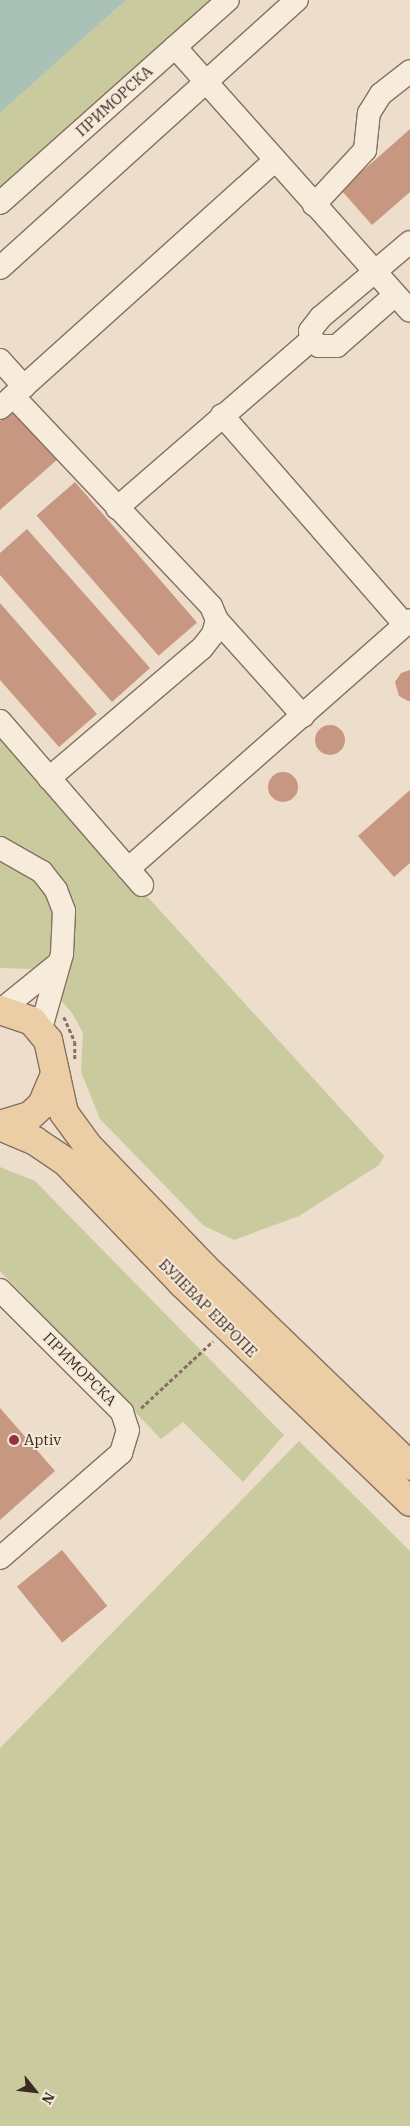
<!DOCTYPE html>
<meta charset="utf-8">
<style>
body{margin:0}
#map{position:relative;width:410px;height:2126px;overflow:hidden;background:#ecdeca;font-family:"IBM Plex Serif",serif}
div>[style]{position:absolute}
.green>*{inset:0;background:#c9ca9e}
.water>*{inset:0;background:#aac1b7}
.building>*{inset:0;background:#c79782;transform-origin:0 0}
.round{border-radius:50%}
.path>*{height:2.5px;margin-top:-1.25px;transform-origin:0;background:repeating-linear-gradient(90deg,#87705f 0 4px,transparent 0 6.5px)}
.roads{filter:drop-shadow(1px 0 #87705f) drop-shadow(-1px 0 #87705f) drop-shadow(0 1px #87705f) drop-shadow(0 -1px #87705f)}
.minor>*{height:22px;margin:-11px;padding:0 11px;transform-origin:11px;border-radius:11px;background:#f7ecdc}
.major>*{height:28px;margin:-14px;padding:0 14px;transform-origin:14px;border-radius:14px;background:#ebcea5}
.dots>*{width:14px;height:14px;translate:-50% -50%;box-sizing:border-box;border:2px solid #f4e9d9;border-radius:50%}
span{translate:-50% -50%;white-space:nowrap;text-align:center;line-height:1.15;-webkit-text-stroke:4px #f4e9d9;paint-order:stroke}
.street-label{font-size:15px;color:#392a22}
.poi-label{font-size:15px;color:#392a22}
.left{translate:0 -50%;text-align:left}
.north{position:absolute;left:10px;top:2066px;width:50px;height:50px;-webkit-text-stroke:4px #f4e9d9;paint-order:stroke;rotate:119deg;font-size:14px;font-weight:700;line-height:20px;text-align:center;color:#392a22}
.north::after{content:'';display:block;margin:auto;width:18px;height:22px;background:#392a22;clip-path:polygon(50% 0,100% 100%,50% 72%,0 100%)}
</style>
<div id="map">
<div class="green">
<div style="clip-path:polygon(126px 0,220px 0,0 194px,0 113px)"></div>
<div style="clip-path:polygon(0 735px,384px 1156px,379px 1165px,299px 1216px,234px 1240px,204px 1226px,100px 1119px,81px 1072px,83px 1033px,72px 1013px,33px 969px,0 968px)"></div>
<div style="clip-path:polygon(0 1167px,35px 1181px,284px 1435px,243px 1482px,183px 1422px,161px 1439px,0 1271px)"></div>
<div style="clip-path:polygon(299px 1441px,410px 1551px,410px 2126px,0 2126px,0 1748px)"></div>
</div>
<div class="water">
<div style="clip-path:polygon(0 0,126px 0,0 113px)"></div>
</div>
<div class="building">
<div style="clip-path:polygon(410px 129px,410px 192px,372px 225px,341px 190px)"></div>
<div style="clip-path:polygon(14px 409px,59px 458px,0 510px,0 421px)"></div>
<div style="left:75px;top:482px;width:186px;height:51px;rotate:49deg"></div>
<div style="clip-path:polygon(27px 529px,150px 668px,112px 702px,0 575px,0 553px)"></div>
<div style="clip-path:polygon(0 603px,97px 714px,59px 747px,0 680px)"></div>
<div style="clip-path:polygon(410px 670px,410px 701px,408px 701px,399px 696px,395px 682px,401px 673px)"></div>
<div class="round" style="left:315px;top:725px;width:30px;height:30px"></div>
<div class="round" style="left:268px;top:772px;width:30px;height:30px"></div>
<div style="clip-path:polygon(410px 790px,410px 863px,394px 877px,358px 836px)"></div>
<div style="clip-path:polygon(0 1408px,55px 1471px,0 1520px)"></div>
<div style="left:62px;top:1550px;width:72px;height:58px;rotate:51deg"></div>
</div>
<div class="path">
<div style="left:64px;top:1017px;width:27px;rotate:66deg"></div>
<div style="left:75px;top:1042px;width:17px;rotate:90deg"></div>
<div style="left:141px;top:1408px;width:98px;rotate:-42.9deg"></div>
</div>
<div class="roads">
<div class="minor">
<div style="left:175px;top:47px;width:353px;rotate:48.3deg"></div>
<div style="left:0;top:203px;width:305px;rotate:-41.7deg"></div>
<div style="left:314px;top:205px;width:75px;rotate:-47.2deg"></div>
<div style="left:365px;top:150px;width:37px;rotate:-84deg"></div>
<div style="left:369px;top:113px;width:22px;rotate:-58deg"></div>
<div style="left:381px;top:94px;width:37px;rotate:-38deg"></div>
<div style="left:0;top:268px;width:400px;rotate:-42.1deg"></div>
<div style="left:395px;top:295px;width:77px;rotate:138.7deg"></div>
<div style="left:337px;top:346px;width:18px;rotate:180deg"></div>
<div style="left:319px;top:346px;width:10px;rotate:-135deg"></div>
<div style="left:312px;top:339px;width:8px;rotate:-104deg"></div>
<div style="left:310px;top:331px;width:18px;rotate:-52deg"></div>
<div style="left:321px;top:317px;width:116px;rotate:-40.1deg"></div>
<div style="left:0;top:360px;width:36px;rotate:48deg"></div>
<div style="left:13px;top:396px;width:289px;rotate:46.7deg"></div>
<div style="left:211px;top:606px;width:15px;rotate:67deg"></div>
<div style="left:217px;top:620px;width:15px;rotate:106deg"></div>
<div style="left:213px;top:634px;width:18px;rotate:128deg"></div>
<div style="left:202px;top:648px;width:201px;rotate:139.6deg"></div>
<div style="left:0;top:408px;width:370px;rotate:-42deg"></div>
<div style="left:222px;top:415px;width:279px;rotate:48.9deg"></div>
<div style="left:117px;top:508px;width:258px;rotate:-40.9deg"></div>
<div style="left:217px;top:620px;width:129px;rotate:48.1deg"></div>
<div style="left:0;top:721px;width:217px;rotate:49.1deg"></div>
<div style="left:0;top:848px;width:48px;rotate:29.7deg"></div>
<div style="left:42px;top:872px;width:23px;rotate:52deg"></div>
<div style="left:56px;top:890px;width:22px;rotate:69deg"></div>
<div style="left:64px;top:911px;width:43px;rotate:92.7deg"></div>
<div style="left:62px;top:954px;width:77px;rotate:105.8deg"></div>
<div style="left:128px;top:869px;width:376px;rotate:-41.4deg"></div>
<div style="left:1px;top:1010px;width:73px;rotate:-38.9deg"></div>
<div style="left:0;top:1290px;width:173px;rotate:45deg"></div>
<div style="left:122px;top:1412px;width:19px;rotate:72deg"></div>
<div style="left:128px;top:1430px;width:24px;rotate:107deg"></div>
<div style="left:121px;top:1453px;width:160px;rotate:139deg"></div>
</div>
<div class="major">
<div style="left:0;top:1010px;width:34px;rotate:19deg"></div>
<div style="left:32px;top:1021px;width:25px;rotate:50deg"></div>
<div style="left:48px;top:1040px;width:75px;rotate:77.6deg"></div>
<div style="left:64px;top:1113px;width:39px;rotate:54deg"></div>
<div style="left:87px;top:1145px;width:169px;rotate:46.2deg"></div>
<div style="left:204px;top:1267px;width:286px;rotate:44deg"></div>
<div style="left:0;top:1125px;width:31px;rotate:-17deg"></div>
<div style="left:30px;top:1116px;width:16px;rotate:-43deg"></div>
<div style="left:42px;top:1105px;width:34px;rotate:-67deg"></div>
<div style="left:0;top:1126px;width:38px;rotate:23deg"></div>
<div style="left:35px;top:1141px;width:37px;rotate:34deg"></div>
<div style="left:66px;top:1162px;width:168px;rotate:46.2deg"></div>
<div style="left:182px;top:1283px;width:316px;rotate:43.8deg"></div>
</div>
</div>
<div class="dots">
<div style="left:14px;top:1440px;background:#92333e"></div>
</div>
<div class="street-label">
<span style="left:114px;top:101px;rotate:-42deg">ПРИМОРСКА</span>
<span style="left:208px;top:1308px;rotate:45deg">БУЛЕВАР ЕВРОПЕ</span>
<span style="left:80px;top:1369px;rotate:45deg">ПРИМОРСКА</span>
</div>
<div class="poi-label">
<span class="left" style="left:24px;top:1440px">Aptiv</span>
</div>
<div class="north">N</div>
</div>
